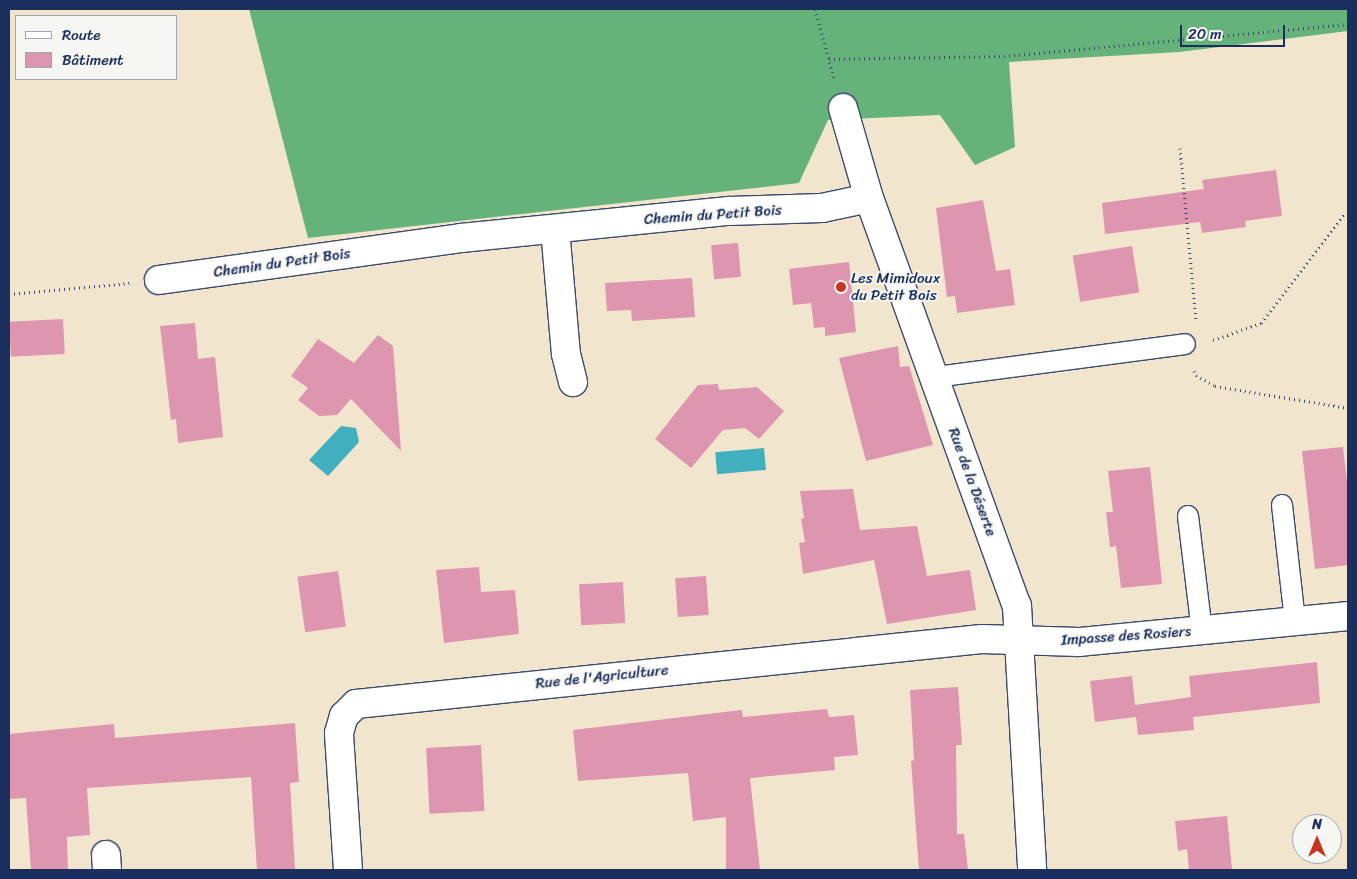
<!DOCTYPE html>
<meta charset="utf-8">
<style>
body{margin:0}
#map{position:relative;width:1357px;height:879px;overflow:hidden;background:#f2e5ce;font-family:Sriracha,sans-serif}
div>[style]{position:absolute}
.forest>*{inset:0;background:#66b27b}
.water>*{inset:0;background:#41b0be;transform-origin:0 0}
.building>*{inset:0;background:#dd95b0;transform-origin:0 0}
.path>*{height:3px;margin-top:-1.5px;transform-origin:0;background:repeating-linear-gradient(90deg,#3b4a6f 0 1px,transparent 0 5px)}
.roads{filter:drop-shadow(1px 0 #3b4a6f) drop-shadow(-1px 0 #3b4a6f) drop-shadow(0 1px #3b4a6f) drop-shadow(0 -1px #3b4a6f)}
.service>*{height:20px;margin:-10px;padding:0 10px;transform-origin:10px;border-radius:10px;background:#fff}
.minor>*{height:28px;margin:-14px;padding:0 14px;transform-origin:14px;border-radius:14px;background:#fff}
.dots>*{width:14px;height:14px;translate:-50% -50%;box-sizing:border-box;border:2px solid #f6f6f2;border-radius:50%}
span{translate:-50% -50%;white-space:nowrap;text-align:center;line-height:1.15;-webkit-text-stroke:4px #f6f6f2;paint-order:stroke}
.street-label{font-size:15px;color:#1b2f5e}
.poi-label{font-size:15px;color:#1b2f5e}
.left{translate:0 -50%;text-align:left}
.frame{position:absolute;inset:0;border:10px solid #1b2f5e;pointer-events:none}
.legend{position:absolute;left:15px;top:15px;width:162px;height:65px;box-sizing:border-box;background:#f6f6f2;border:1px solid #9ea6b7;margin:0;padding:6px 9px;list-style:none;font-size:15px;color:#1b2f5e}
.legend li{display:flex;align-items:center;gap:10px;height:25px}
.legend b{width:25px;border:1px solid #9ea6b7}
.north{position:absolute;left:1292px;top:814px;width:50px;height:50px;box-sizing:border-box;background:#f6f6f2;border:1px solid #9ea6b7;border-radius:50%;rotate:0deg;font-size:14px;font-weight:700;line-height:20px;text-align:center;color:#1b2f5e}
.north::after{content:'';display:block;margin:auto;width:18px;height:22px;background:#c8321e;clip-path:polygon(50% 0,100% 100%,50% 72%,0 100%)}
.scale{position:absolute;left:1180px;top:25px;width:105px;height:22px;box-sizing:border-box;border:2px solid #1b2f5e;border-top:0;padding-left:6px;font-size:15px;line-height:18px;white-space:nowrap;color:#1b2f5e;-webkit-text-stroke:4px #f6f6f2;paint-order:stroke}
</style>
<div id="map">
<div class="forest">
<div style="clip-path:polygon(249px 9px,1348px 9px,1348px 31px,1179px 52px,1009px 62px,1015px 147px,975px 165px,940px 115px,828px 120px,799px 183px,308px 238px)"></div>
</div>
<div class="water">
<div style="clip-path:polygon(341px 426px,356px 428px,359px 442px,328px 476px,309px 460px)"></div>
<div style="left:764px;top:448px;width:22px;height:49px;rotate:85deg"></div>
</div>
<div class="building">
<div style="clip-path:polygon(1276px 170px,1282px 216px,1245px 221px,1246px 227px,1202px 233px,1200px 222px,1105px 234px,1102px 203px,1204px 189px,1202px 180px)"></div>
<div style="clip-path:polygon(983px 200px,996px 271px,1010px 269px,1015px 305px,957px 313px,955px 296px,947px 297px,936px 208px)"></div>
<div style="left:738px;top:243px;width:34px;height:27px;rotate:85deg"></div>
<div style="left:1132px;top:246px;width:47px;height:60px;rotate:81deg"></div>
<div style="clip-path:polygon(849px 262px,856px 332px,825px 336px,825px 327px,814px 328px,811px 303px,793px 305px,789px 269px)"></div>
<div style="clip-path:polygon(692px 278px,695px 317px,632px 321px,631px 310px,607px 311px,605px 283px)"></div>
<div style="left:63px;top:319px;width:35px;height:54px;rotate:87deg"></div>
<div style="clip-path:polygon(195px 323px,198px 359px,215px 357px,223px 437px,178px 443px,176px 419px,171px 420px,160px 326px)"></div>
<div style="clip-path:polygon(378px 335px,393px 346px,401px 451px,351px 399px,337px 415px,319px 416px,298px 400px,308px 388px,291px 376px,318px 339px,354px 363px)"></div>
<div style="clip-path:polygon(898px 346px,900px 367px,909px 366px,933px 445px,866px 461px,839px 358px)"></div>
<div style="clip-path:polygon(718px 384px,719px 390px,757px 387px,784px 411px,759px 439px,745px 428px,723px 430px,691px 468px,655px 439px,698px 385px)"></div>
<div style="clip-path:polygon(1343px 447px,1348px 490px,1348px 565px,1315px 569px,1302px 451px)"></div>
<div style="clip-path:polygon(1150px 467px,1162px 584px,1121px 588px,1116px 546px,1110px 547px,1106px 512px,1113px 512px,1108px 471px)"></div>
<div style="clip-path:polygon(853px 489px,860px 530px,917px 526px,927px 576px,970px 570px,976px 610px,887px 624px,874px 560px,803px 574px,799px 543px,805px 542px,801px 519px,804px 518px,800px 491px)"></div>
<div style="clip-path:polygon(479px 567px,481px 592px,515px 590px,519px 634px,444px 643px,436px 570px)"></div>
<div style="left:338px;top:571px;width:56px;height:41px;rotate:82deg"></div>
<div style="left:706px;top:576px;width:39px;height:31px;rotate:86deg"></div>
<div style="left:623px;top:582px;width:41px;height:44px;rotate:87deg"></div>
<div style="clip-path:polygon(1317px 662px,1320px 703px,1193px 717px,1194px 730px,1138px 735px,1136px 717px,1095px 722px,1090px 681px,1132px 676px,1135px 705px,1191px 697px,1189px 676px)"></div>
<div style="clip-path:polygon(958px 687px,962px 745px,956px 745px,957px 834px,964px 834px,968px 870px,919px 870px,911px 761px,914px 760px,910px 690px)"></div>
<div style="clip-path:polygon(827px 709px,829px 717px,854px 715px,858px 755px,834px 757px,835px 770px,750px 778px,760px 870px,726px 870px,726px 817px,693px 821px,688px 773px,578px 781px,573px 730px,742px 710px,743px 717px)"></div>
<div style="clip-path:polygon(295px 723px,299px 782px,290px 783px,295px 870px,257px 870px,251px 777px,87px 788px,90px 835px,67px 837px,68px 870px,31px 870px,26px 798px,9px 799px,9px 734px,114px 724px,115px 738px)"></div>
<div style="left:481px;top:745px;width:66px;height:55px;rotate:87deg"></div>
<div style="clip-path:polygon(1227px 816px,1232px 870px,1189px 870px,1187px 849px,1178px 851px,1175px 821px)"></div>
</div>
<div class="path">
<div style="left:815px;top:9px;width:72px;rotate:74.6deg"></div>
<div style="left:829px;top:59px;width:175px;rotate:-1deg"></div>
<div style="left:1004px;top:56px;width:345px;rotate:-5.3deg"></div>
<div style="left:1180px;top:148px;width:172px;rotate:84.7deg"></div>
<div style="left:9px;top:294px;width:121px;rotate:-5.2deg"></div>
<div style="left:1213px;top:340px;width:51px;rotate:-19.5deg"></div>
<div style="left:1261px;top:323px;width:137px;rotate:-52.7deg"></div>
<div style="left:1194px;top:371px;width:4px;rotate:63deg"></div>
<div style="left:1196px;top:375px;width:22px;rotate:30deg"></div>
<div style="left:1215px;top:386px;width:135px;rotate:9.4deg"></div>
</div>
<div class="roads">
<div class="service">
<div style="left:935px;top:377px;width:252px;rotate:-7.5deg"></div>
<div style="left:1282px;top:505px;width:117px;rotate:83.6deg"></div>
<div style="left:1188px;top:516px;width:116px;rotate:83.1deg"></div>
</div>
<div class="minor">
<div style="left:843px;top:108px;width:94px;rotate:73.9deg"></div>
<div style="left:869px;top:198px;width:434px;rotate:70.1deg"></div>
<div style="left:1017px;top:606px;width:264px;rotate:86.7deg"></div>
<div style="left:555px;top:229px;width:125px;rotate:85deg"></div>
<div style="left:566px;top:354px;width:29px;rotate:76deg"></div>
<div style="left:159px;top:280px;width:305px;rotate:-7.9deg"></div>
<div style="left:461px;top:238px;width:269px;rotate:-5.8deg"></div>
<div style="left:729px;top:211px;width:93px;rotate:-1.8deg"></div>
<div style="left:822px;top:208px;width:48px;rotate:-12deg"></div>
<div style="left:106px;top:855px;width:15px;rotate:86deg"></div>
<div style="left:348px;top:870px;width:137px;rotate:-93.8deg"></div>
<div style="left:339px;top:733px;width:18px;rotate:-74deg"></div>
<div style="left:344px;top:716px;width:17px;rotate:-45deg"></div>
<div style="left:356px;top:704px;width:629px;rotate:-5.93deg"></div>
<div style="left:982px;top:639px;width:97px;rotate:1.8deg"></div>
<div style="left:1079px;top:642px;width:270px;rotate:-5.5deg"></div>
</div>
</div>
<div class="dots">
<div style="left:841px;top:287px;background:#c8321e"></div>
</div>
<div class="street-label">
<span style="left:713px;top:215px;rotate:-4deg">Chemin du Petit Bois</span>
<span style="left:282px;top:263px;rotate:-8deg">Chemin du Petit Bois</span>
<span style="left:972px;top:482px;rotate:70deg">Rue de la Déserte</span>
<span style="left:1126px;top:636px;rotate:-4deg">Impasse des Rosiers</span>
<span style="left:602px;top:677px;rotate:-6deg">Rue de l'Agriculture</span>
</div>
<div class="poi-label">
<span class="left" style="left:851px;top:287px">Les Mimidoux<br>du Petit Bois</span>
</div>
<div class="frame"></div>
<ul class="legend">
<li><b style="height:6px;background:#fff"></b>Route</li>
<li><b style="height:14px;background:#dd95b0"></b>Bâtiment</li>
</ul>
<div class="north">N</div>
<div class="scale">20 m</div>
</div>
